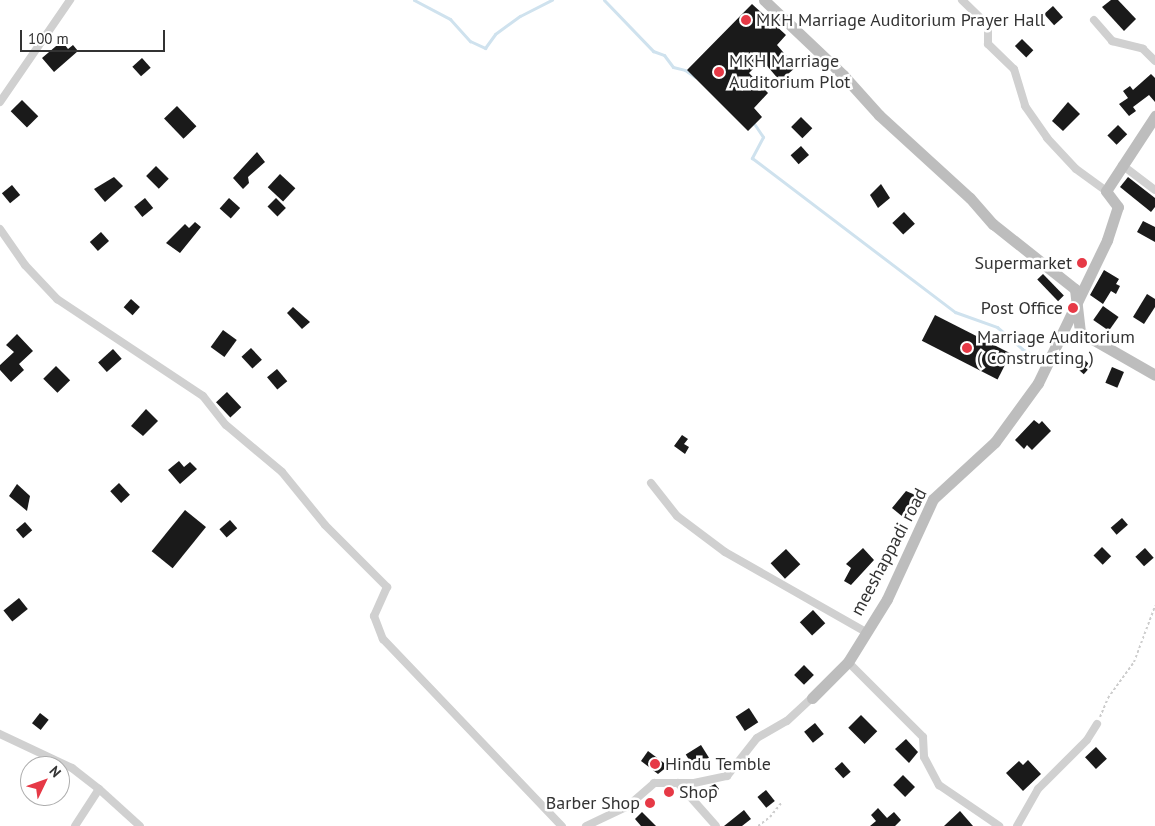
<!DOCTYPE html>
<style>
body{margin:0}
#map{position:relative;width:1155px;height:826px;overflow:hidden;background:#fff;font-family:"PT Sans",sans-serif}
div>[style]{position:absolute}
.stream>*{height:3px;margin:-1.5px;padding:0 1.5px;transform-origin:1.5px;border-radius:1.5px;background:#cfe2ee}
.building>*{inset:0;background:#1a1a1a;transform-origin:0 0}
.path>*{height:2px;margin-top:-1px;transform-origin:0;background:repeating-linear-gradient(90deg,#cdcdcd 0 2.5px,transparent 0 5px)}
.street>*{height:8px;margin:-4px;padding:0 4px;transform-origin:4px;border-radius:4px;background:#d0d0d0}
.secondary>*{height:11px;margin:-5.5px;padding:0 5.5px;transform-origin:5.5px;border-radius:5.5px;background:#bdbdbd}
.dots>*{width:14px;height:14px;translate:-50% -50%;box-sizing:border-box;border:2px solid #fff;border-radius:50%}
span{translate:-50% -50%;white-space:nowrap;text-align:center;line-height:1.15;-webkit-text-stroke:5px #fff;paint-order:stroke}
.poi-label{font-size:18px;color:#333}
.left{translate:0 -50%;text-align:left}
.right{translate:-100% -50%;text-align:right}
.street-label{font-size:18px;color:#333}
.north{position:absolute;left:20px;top:756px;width:50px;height:50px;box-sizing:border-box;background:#fff;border:1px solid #adadad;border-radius:50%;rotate:48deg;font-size:14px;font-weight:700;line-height:20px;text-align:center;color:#333}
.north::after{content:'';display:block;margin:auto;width:18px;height:22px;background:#e63946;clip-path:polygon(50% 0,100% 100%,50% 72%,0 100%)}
.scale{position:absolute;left:20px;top:30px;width:145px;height:22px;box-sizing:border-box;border:2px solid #333;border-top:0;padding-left:6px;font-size:15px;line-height:18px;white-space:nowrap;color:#333;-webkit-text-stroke:4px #fff;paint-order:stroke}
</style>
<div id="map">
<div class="stream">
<div style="left:414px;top:0;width:41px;rotate:27.8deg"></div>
<div style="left:450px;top:19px;width:30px;rotate:48deg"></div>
<div style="left:470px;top:41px;width:17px;rotate:25deg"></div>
<div style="left:485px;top:48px;width:17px;rotate:-54deg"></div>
<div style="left:495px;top:34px;width:31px;rotate:-36deg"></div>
<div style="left:520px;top:16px;width:36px;rotate:-27deg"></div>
<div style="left:604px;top:0;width:71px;rotate:46.1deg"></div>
<div style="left:653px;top:51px;width:12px;rotate:20deg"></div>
<div style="left:664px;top:55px;width:15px;rotate:53deg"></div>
<div style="left:673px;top:67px;width:12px;rotate:14deg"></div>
<div style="left:685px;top:70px;width:12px;rotate:35deg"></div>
<div style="left:753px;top:122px;width:18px;rotate:56deg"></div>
<div style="left:763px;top:137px;width:24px;rotate:118deg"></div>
<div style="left:752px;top:158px;width:255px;rotate:37.2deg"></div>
<div style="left:955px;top:312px;width:45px;rotate:19.7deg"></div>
<div style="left:997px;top:327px;width:33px;rotate:41deg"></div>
<div style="left:1022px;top:349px;width:21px;rotate:28deg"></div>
</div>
<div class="building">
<div style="clip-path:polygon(1111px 0,1118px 0,1136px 19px,1124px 31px,1102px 7px)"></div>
<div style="clip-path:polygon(752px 4px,786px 35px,777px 45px,796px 67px,780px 81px,762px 60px,749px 73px,768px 93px,754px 108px,762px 117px,748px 131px,687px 70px)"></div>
<div style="left:1053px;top:6px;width:15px;height:12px;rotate:48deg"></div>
<div style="left:1022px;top:39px;width:16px;height:10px;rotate:45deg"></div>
<div style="clip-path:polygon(62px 41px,68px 49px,73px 45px,78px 51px,54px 72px,42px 58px)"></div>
<div style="left:142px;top:58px;width:13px;height:13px;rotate:48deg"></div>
<div style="clip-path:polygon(1151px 74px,1155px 78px,1155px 102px,1149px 95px,1133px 107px,1136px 111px,1129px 116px,1119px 104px,1128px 98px,1123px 91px,1130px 86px,1133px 90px)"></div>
<div style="left:22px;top:100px;width:23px;height:16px;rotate:45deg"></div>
<div style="clip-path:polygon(1068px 102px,1080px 114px,1063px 131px,1052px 121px)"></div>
<div style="left:177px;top:106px;width:28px;height:18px;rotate:46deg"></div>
<div style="left:801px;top:117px;width:16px;height:14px;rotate:45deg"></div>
<div style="left:1118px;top:125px;width:13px;height:15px;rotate:45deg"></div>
<div style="left:801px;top:146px;width:12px;height:14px;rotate:48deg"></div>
<div style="clip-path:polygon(257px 152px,265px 162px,248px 177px,249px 183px,243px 189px,233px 178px)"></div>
<div style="left:156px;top:166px;width:18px;height:14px;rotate:45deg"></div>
<div style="left:280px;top:174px;width:21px;height:18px;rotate:43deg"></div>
<div style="clip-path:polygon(114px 177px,123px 186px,105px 202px,94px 189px)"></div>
<div style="clip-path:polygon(1128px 177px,1155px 198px,1155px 207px,1151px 212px,1120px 187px)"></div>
<div style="clip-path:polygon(881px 184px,890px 198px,878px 208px,870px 195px)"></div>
<div style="left:12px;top:185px;width:13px;height:13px;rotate:51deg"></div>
<div style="left:145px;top:198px;width:13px;height:14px;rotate:51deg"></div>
<div style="left:229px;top:198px;width:15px;height:14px;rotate:42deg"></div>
<div style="left:276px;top:198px;width:14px;height:12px;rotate:45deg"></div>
<div style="left:904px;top:212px;width:16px;height:16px;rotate:47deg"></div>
<div style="clip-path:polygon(1143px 221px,1155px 227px,1155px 242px,1137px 232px)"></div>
<div style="clip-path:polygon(195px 222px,201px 227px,180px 253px,166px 243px,185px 224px,189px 228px)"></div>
<div style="left:101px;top:232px;width:12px;height:15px;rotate:48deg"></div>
<div style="clip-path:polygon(1104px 270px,1119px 279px,1116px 284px,1120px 286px,1116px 294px,1111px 291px,1103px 304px,1090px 295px)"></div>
<div style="left:1043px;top:274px;width:30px;height:8px;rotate:46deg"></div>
<div style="clip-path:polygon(1147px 294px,1155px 299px,1155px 307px,1144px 324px,1133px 317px)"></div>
<div style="left:131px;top:299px;width:12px;height:11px;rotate:42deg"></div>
<div style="left:1103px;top:306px;width:19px;height:17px;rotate:35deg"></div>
<div style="clip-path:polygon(293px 307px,310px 322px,302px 329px,287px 313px)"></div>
<div style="left:935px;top:315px;width:85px;height:29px;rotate:27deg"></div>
<div style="left:223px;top:330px;width:17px;height:21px;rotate:36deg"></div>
<div style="clip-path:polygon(17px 334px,33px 351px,19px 364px,24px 370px,11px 382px,0 370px,0 365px,14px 352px,6px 345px)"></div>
<div style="left:251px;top:348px;width:16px;height:13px;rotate:47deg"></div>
<div style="left:113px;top:349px;width:13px;height:20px;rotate:48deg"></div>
<div style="left:1080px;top:356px;width:15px;height:11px;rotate:42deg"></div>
<div style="left:56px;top:366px;width:20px;height:18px;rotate:45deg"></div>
<div style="left:1112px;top:367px;width:13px;height:17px;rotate:23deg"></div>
<div style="left:277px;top:369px;width:16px;height:13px;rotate:50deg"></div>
<div style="left:227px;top:392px;width:21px;height:15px;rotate:47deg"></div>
<div style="clip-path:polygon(146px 409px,158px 421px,143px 436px,131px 426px)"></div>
<div style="clip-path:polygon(1034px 420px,1039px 424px,1042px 421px,1051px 431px,1032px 450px,1027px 445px,1024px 449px,1015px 440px)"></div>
<div style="clip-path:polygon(682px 435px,688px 439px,684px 444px,689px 447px,685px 454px,674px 446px)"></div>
<div style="clip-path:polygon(179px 461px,184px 467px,190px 462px,197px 469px,180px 484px,168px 470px)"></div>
<div style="left:119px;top:483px;width:16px;height:12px;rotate:47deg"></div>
<div style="clip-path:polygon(17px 484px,30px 496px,27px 511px,9px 496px)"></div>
<div style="clip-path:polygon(906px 491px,920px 497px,903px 517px,892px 508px)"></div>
<div style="left:185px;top:510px;width:27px;height:53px;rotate:39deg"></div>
<div style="left:1122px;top:518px;width:9px;height:15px;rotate:49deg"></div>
<div style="left:230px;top:520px;width:11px;height:14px;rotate:49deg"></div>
<div style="left:25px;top:522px;width:11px;height:12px;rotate:49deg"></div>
<div style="left:1102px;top:547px;width:13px;height:12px;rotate:45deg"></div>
<div style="clip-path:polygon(863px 548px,874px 560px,851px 585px,844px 581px,851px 568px,846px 564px)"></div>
<div style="left:1145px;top:548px;width:13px;height:13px;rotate:48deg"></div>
<div style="left:786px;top:549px;width:21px;height:21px;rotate:47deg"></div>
<div style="left:19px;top:598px;width:14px;height:20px;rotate:51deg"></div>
<div style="left:813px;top:610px;width:18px;height:18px;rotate:47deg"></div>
<div style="left:804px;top:665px;width:14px;height:14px;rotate:45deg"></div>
<div style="left:749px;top:708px;width:17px;height:16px;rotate:57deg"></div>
<div style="left:40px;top:713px;width:11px;height:13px;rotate:38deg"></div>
<div style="left:861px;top:715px;width:23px;height:18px;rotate:45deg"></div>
<div style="left:815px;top:723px;width:14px;height:14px;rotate:51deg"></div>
<div style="clip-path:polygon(906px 739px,918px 752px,909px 763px,895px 749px)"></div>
<div style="left:701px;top:745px;width:15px;height:18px;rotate:58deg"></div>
<div style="left:1096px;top:747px;width:16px;height:15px;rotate:47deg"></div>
<div style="clip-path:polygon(648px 751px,668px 766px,658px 774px,641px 761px)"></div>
<div style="clip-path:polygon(1028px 760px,1041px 774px,1023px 791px,1006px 773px,1019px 761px,1023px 765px)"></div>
<div style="left:842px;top:762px;width:13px;height:10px;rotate:48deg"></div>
<div style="left:903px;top:775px;width:17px;height:14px;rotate:45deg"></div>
<div style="clip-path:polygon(715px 784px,719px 789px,707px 800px,699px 792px)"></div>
<div style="left:766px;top:790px;width:14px;height:11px;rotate:51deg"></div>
<div style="clip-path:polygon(878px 808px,887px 818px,894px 812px,901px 820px,895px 826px,870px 826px,876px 821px,871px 815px)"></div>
<div style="clip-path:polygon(744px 810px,751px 819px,742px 826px,724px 826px)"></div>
<div style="clip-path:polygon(960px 811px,973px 826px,944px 826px)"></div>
<div style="clip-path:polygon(642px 812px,656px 826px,641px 826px,635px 819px)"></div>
</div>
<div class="path">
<div style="left:1100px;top:717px;width:21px;rotate:-67deg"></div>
<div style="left:1108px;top:698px;width:44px;rotate:-54.2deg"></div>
<div style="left:1134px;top:662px;width:60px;rotate:-69.4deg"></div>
<div style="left:758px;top:826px;width:15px;rotate:-37deg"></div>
<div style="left:770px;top:817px;width:19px;rotate:-51deg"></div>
</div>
<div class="street">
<div style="left:962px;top:0;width:36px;rotate:44deg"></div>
<div style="left:988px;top:25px;width:19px;rotate:90deg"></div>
<div style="left:988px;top:44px;width:36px;rotate:44deg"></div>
<div style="left:1014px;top:69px;width:39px;rotate:73deg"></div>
<div style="left:1025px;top:106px;width:39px;rotate:55deg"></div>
<div style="left:1047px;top:138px;width:42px;rotate:46.9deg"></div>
<div style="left:1076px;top:169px;width:37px;rotate:36deg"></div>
<div style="left:1094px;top:20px;width:28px;rotate:49deg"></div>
<div style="left:1112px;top:41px;width:32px;rotate:14deg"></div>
<div style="left:1143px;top:49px;width:17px;rotate:45deg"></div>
<div style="left:0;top:102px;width:124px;rotate:-55.5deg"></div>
<div style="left:1122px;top:165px;width:41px;rotate:37.1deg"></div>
<div style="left:0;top:229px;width:44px;rotate:55.2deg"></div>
<div style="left:25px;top:265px;width:47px;rotate:46.7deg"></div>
<div style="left:57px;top:299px;width:175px;rotate:33.6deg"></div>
<div style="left:203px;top:396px;width:37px;rotate:52deg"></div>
<div style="left:226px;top:425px;width:73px;rotate:40deg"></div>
<div style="left:282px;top:472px;width:68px;rotate:50.9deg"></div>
<div style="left:325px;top:525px;width:88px;rotate:45deg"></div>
<div style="left:387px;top:587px;width:32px;rotate:114deg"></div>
<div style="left:374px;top:616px;width:25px;rotate:69deg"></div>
<div style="left:383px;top:639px;width:259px;rotate:46.3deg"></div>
<div style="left:651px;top:483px;width:42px;rotate:51.8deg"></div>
<div style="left:677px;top:516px;width:60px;rotate:36.9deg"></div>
<div style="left:725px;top:552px;width:162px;rotate:29.6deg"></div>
<div style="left:848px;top:662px;width:106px;rotate:45deg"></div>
<div style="left:923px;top:737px;width:20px;rotate:87deg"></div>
<div style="left:924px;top:757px;width:32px;rotate:62deg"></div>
<div style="left:939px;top:785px;width:73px;rotate:34.3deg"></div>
<div style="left:0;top:734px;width:80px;rotate:25.3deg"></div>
<div style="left:72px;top:768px;width:34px;rotate:38deg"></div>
<div style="left:99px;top:789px;width:44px;rotate:123deg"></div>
<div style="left:678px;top:783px;width:57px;rotate:48.5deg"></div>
<div style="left:99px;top:789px;width:55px;rotate:42.1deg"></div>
<div style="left:586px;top:826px;width:47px;rotate:-25.5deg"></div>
<div style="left:628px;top:806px;width:35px;rotate:-41deg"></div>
<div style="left:654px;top:783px;width:40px"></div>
<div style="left:694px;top:783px;width:34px;rotate:-12deg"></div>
<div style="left:727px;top:776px;width:48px;rotate:-51.7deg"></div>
<div style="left:757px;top:738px;width:34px;rotate:-30deg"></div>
<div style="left:787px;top:721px;width:34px;rotate:-43deg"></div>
<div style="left:1017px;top:826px;width:43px;rotate:-60.4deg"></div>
<div style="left:1038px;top:789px;width:69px;rotate:-45deg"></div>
<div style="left:1087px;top:740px;width:19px;rotate:-58deg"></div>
</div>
<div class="secondary">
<div style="left:764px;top:0;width:109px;rotate:43.5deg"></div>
<div style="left:843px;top:75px;width:54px;rotate:48deg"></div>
<div style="left:879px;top:115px;width:123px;rotate:42.4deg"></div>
<div style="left:970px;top:198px;width:35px;rotate:49deg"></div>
<div style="left:993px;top:224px;width:105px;rotate:38.4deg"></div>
<div style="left:1075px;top:289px;width:43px;rotate:83.4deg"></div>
<div style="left:1080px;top:332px;width:86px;rotate:29.8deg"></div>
<div style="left:812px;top:698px;width:51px;rotate:-45deg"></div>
<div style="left:848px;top:662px;width:74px;rotate:-58.2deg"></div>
<div style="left:887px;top:599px;width:110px;rotate:-65.3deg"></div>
<div style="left:933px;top:499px;width:84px;rotate:-42.6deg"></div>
<div style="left:995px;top:442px;width:73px;rotate:-53.9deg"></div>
<div style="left:1038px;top:383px;width:159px;rotate:-64.2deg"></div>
<div style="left:1107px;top:240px;width:35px;rotate:-72deg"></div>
<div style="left:1118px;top:207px;width:20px;rotate:-127deg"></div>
<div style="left:1106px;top:191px;width:90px;rotate:-56.8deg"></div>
</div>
<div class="dots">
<div style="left:746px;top:20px;background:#e63946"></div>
<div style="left:719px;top:72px;background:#e63946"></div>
<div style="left:1082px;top:263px;background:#e63946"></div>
<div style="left:1073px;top:308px;background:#e63946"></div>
<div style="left:967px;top:348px;background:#e63946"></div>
<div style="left:655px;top:764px;background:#e63946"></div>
<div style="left:669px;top:792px;background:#e63946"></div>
<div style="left:650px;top:803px;background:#e63946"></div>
</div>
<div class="poi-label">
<span class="left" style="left:756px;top:20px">MKH Marriage Auditorium Prayer Hall</span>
<span class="left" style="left:729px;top:72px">MKH Marriage<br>Auditorium Plot</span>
<span class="right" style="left:1072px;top:263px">Supermarket</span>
<span class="right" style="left:1063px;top:308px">Post Office</span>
<span class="left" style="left:977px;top:348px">Marriage Auditorium<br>( Constructing )</span>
<span class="left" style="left:665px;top:764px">Hindu Temble</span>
<span class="left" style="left:679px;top:792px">Shop</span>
<span class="right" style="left:640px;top:803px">Barber Shop</span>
</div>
<div class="street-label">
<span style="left:889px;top:552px;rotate:-62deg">meeshappadi road</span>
</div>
<div class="north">N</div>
<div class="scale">100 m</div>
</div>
